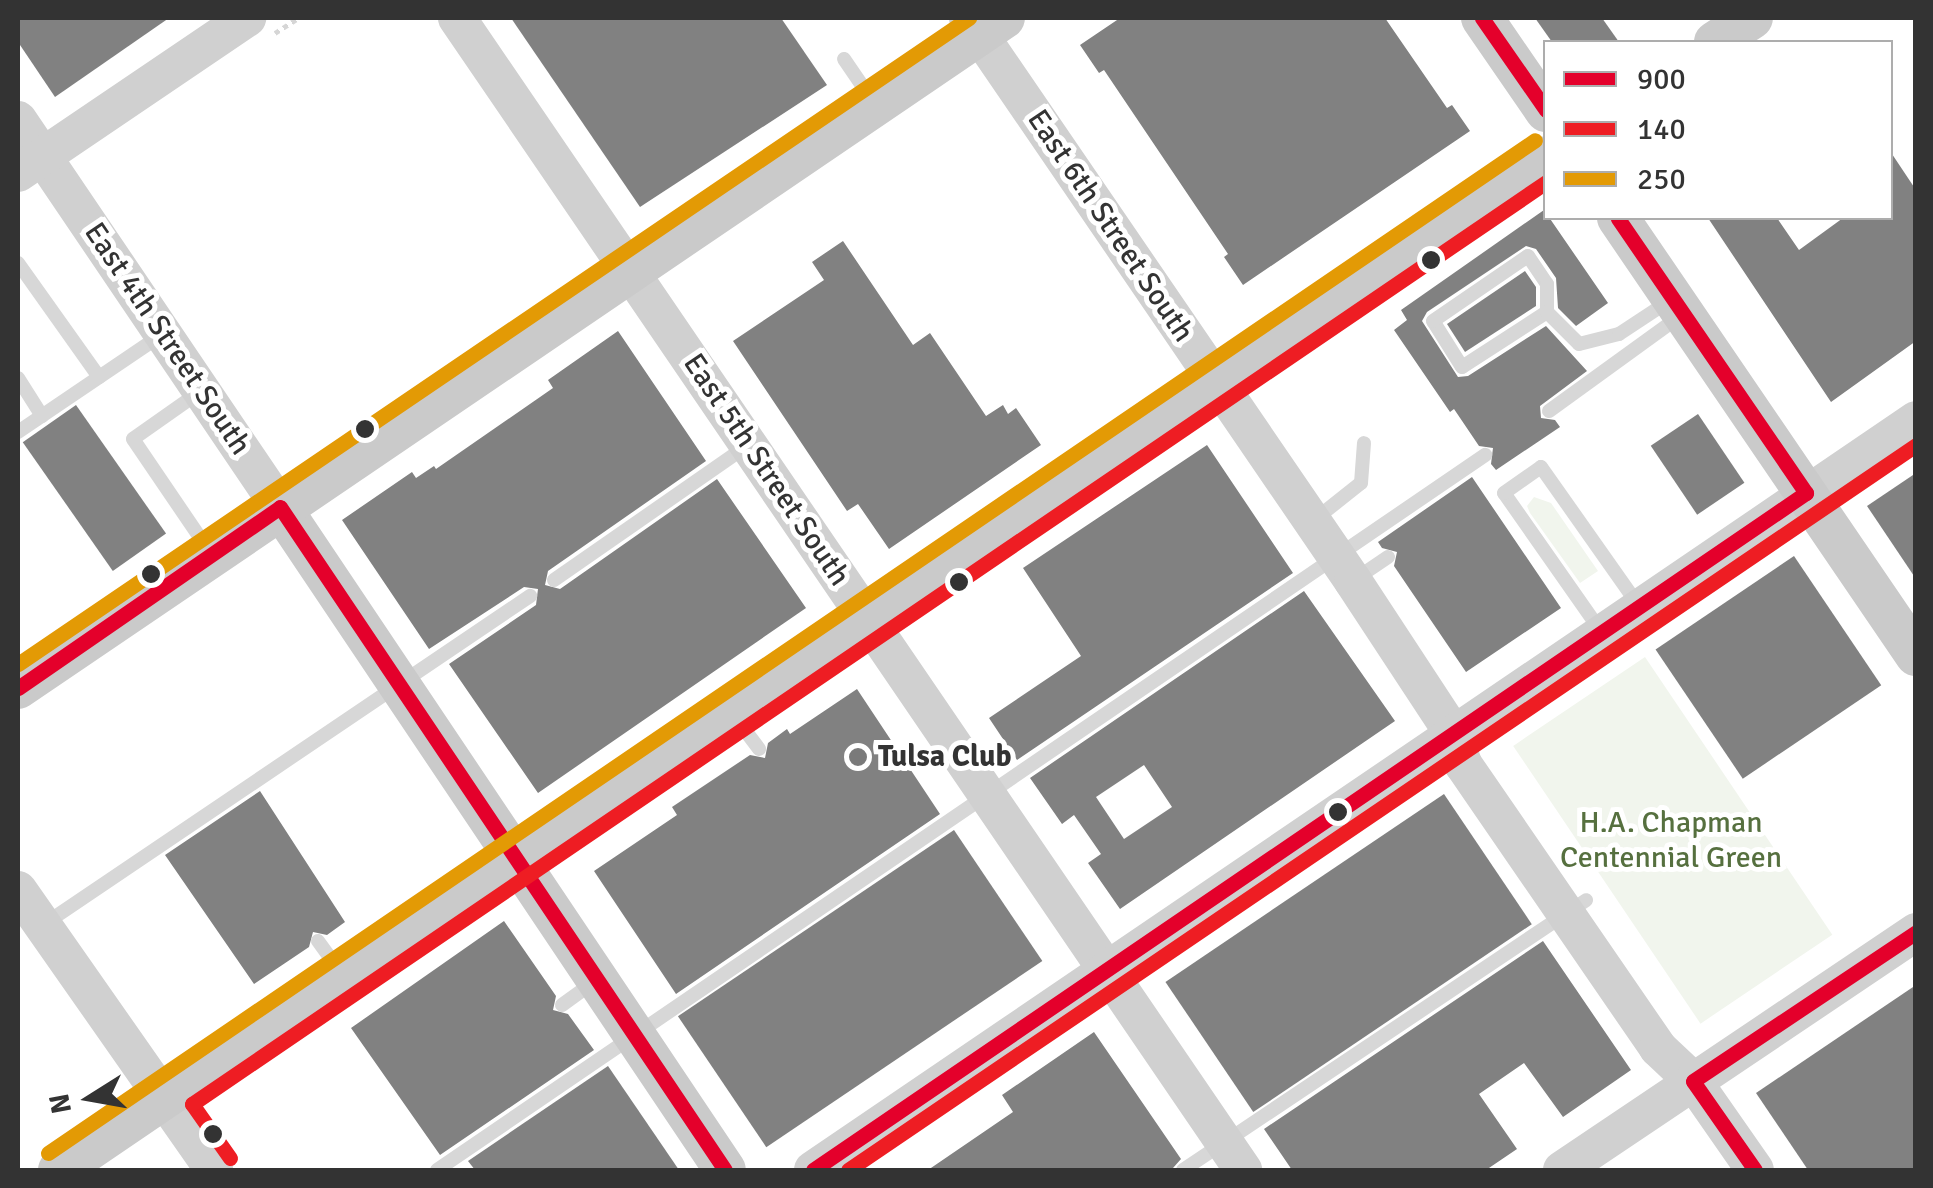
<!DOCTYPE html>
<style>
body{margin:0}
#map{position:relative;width:1933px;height:1188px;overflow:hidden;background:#fff;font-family:Signika,sans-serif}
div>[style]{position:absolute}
.green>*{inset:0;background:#f1f5ed;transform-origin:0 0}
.building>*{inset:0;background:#818181;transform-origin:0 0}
.path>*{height:5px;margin-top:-2.5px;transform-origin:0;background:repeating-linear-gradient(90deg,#d6d6d6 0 5px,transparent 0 10px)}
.lane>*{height:14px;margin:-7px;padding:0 7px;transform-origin:7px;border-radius:7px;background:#d7d7d7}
.secondary>*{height:38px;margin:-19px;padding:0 19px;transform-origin:19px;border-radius:19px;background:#d0d0d0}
.primary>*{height:42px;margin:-21px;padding:0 21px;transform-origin:21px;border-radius:21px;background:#cacaca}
.bus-1>*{height:15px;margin:-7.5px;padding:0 7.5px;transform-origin:7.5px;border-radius:7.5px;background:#e4002b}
.bus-2>*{height:15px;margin:-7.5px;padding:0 7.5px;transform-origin:7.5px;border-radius:7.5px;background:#ee1d23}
.bus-3>*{height:15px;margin:-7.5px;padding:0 7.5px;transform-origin:7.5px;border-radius:7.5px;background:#e39a05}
.dots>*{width:28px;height:28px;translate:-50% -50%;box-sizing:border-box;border:5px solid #fff;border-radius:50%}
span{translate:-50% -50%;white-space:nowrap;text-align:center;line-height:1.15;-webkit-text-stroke:10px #fff;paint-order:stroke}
.street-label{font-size:30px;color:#333}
.poi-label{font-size:30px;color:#333;font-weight:700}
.left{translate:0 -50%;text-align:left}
.park-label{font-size:30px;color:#56703f}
.frame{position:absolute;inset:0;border:20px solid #333;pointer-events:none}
.legend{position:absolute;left:1543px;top:40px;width:350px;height:180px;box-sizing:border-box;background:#fff;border:2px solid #adadad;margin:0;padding:12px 18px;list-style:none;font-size:30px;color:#333}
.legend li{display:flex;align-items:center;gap:20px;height:50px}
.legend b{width:50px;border:2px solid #adadad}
.north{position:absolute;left:40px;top:1048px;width:100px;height:100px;-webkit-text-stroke:8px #fff;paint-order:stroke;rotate:259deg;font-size:28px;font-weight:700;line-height:40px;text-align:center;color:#333}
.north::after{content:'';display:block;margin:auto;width:35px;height:45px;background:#333;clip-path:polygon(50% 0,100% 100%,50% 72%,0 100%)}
</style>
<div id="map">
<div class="green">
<div style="clip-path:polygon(1534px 497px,1551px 503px,1598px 571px,1580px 583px,1530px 513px,1527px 506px)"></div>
<div style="left:1645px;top:657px;width:335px;height:159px;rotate:56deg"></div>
</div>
<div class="building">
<div style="clip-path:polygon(18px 18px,169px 18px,55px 97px,18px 42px)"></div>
<div style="clip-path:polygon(511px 18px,781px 18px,827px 85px,640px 207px)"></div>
<div style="clip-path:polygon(1120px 18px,1385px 18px,1447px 108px,1452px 105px,1470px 131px,1243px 285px,1224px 257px,1228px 254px,1104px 70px,1099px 73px,1080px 45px)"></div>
<div style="clip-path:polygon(1535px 18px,1602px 18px,1619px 42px,1552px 42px)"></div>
<div style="clip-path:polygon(1890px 151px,1916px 190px,1916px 341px,1831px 402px,1708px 218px,1777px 218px,1799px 250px,1843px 218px,1890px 218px)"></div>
<div style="clip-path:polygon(1544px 210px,1608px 303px,1576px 326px,1558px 308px,1556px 278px,1536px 249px,1526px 246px,1427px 312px,1422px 321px,1458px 377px,1468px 376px,1546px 326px,1587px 371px,1540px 406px,1541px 418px,1555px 420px,1560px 427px,1496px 470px,1491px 464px,1493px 448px,1479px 446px,1454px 409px,1450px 412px,1394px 330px,1407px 320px,1401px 310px)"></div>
<div style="clip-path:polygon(843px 241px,913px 345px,930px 333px,986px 416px,1003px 405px,1008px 414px,1016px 408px,1041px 445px,889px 549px,858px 504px,847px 511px,733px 341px,824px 280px,812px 262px)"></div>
<div style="clip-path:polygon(1525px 271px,1536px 287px,1536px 306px,1465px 352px,1447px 324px)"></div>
<div style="clip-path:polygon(618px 331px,706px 461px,548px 571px,545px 585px,560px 589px,717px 479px,806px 608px,538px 793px,449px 664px,536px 605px,538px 589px,524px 587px,429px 649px,342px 520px,412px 472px,416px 478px,434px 466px,436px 469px,553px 388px,548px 380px)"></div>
<div style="left:76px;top:405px;width:157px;height:65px;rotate:55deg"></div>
<div style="left:1698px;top:414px;width:83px;height:57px;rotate:56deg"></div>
<div style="clip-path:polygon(1207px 445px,1293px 573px,1017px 760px,989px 718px,1081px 656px,1023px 568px)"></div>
<div style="clip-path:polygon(1916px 473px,1916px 579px,1867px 506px)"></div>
<div style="clip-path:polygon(1472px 477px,1561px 608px,1466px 672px,1394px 566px,1397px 552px,1382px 548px,1378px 542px)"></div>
<div style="left:1794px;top:556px;width:156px;height:167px;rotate:56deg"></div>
<div style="clip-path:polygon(evenodd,1304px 591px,1395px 721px,1120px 909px,1088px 863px,1101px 854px,1074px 815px,1062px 824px,1030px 778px,1304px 591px,1144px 765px,1172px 807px,1124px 839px,1096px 797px,1144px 765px)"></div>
<div style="clip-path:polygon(857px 689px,940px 814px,676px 994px,594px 871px,677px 815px,672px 807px,750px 755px,765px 758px,768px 743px,787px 729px,790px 734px)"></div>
<div style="clip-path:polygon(260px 791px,345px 922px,327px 935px,313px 932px,309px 947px,254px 984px,165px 855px)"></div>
<div style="left:1444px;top:794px;width:157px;height:336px;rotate:56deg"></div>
<div style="left:954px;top:830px;width:158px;height:333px;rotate:56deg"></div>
<div style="clip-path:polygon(504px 921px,556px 996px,553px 1010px,568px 1014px,594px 1050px,440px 1155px,351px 1028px)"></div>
<div style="clip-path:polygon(1543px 941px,1631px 1070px,1563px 1117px,1524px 1063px,1479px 1094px,1517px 1149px,1486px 1170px,1292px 1170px,1264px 1129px)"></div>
<div style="clip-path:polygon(1916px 985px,1916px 1170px,1808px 1170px,1756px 1093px)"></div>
<div style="clip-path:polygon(1094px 1032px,1181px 1159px,1173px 1168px,928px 1170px,1013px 1112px,1002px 1095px)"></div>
<div style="clip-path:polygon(608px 1066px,679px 1170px,475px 1170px,468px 1161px)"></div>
</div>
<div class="path">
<div style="left:275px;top:33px;width:27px;rotate:-33deg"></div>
</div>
<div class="lane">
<div style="left:844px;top:59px;width:50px;rotate:55.7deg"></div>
<div style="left:18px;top:263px;width:140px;rotate:54.6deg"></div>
<div style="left:1547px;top:312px;width:101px;rotate:147.1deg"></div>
<div style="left:1462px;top:367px;width:54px;rotate:-122.2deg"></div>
<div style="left:1433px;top:321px;width:115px;rotate:-34.4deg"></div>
<div style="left:1528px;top:256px;width:34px;rotate:56deg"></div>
<div style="left:1547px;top:284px;width:28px;rotate:90deg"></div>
<div style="left:1547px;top:312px;width:45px;rotate:45deg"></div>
<div style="left:1579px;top:344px;width:41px;rotate:-14deg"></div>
<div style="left:1619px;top:334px;width:60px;rotate:-33.4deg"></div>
<div style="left:18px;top:378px;width:45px;rotate:57.7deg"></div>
<div style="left:201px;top:391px;width:83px;rotate:144.8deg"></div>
<div style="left:133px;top:439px;width:135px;rotate:55.8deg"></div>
<div style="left:1549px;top:411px;width:160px;rotate:-35.9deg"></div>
<div style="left:18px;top:432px;width:175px;rotate:-34.1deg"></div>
<div style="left:1313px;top:521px;width:61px;rotate:-38.4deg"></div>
<div style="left:1361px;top:483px;width:40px;rotate:-85.7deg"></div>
<div style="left:554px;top:580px;width:236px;rotate:-34.8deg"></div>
<div style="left:1354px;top:580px;width:41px;rotate:-34.1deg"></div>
<div style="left:1600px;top:630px;width:167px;rotate:-125deg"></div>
<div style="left:1504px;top:493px;width:45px;rotate:-35.1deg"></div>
<div style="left:1541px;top:467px;width:170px;rotate:54.8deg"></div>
<div style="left:735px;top:717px;width:40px;rotate:53deg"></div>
<div style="left:43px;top:925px;width:588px;rotate:-34.04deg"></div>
<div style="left:318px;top:941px;width:39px;rotate:54deg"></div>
<div style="left:562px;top:1005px;width:39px;rotate:-36deg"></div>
<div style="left:437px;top:1170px;width:1269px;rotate:-34.3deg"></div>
<div style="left:1183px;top:1170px;width:485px;rotate:-33.8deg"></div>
</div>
<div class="secondary">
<div style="left:457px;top:18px;width:1395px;rotate:55.69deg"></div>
<div style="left:968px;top:18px;width:682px;rotate:55.63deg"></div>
<div style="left:1353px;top:581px;width:182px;rotate:56.7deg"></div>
<div style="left:1453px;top:733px;width:33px;rotate:72deg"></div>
<div style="left:1463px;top:764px;width:345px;rotate:55.5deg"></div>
<div style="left:1658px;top:1048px;width:48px;rotate:43.3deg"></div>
<div style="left:1693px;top:1081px;width:108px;rotate:55.1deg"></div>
<div style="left:18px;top:120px;width:467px;rotate:55.9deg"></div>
<div style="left:18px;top:173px;width:277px;rotate:-34.1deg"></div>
<div style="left:18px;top:890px;width:342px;rotate:55deg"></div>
<div style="left:813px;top:1170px;width:1334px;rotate:-34.21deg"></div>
<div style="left:1562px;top:1170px;width:427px;rotate:-33.9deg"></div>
</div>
<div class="primary">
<div style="left:1482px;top:18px;width:113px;rotate:55.5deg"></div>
<div style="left:1715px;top:42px;width:44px;rotate:-33deg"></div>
<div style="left:1618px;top:218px;width:529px;rotate:55.71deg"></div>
<div style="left:280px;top:507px;width:798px;rotate:56.13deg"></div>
<div style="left:18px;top:688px;width:1192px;rotate:-34.2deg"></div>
<div style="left:59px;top:1170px;width:1799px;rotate:-34.26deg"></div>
</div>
<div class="bus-1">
<div style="left:1482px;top:18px;width:112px;rotate:55.2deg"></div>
<div style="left:18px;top:688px;width:318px;rotate:-34.6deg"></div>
<div style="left:280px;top:507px;width:798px;rotate:56.13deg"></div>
<div style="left:813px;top:1170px;width:1202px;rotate:-34.29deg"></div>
<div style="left:1806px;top:493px;width:333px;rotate:-124.4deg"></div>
<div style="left:1755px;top:1170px;width:108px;rotate:-124.9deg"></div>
<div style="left:1693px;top:1081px;width:268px;rotate:-33.7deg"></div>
</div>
<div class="bus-2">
<div style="left:230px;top:1158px;width:66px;rotate:-125.1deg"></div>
<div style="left:192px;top:1104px;width:1638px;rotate:-34.25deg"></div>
<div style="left:848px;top:1170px;width:1291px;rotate:-34.17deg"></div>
</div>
<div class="bus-3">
<div style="left:18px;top:664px;width:1150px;rotate:-34.19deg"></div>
<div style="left:48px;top:1153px;width:1799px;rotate:-34.26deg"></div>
</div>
<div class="dots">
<div style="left:1431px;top:260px;background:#333"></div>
<div style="left:365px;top:429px;background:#333"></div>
<div style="left:151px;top:574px;background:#333"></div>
<div style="left:959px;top:582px;background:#333"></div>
<div style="left:858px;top:757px;background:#7a7a7a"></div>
<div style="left:1338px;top:812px;background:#333"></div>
<div style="left:213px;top:1134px;background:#333"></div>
</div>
<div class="street-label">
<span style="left:1110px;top:226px;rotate:56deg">East 6th Street South</span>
<span style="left:167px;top:339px;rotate:56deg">East 4th Street South</span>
<span style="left:766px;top:470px;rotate:56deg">East 5th Street South</span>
</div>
<div class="poi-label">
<span class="left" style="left:878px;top:757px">Tulsa Club</span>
</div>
<div class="park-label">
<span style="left:1671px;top:840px">H.A. Chapman<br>Centennial Green</span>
</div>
<div class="frame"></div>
<ul class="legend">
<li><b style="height:12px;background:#e4002b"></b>900</li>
<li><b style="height:12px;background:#ee1d23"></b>140</li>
<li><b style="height:12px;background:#e39a05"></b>250</li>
</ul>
<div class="north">N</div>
</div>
